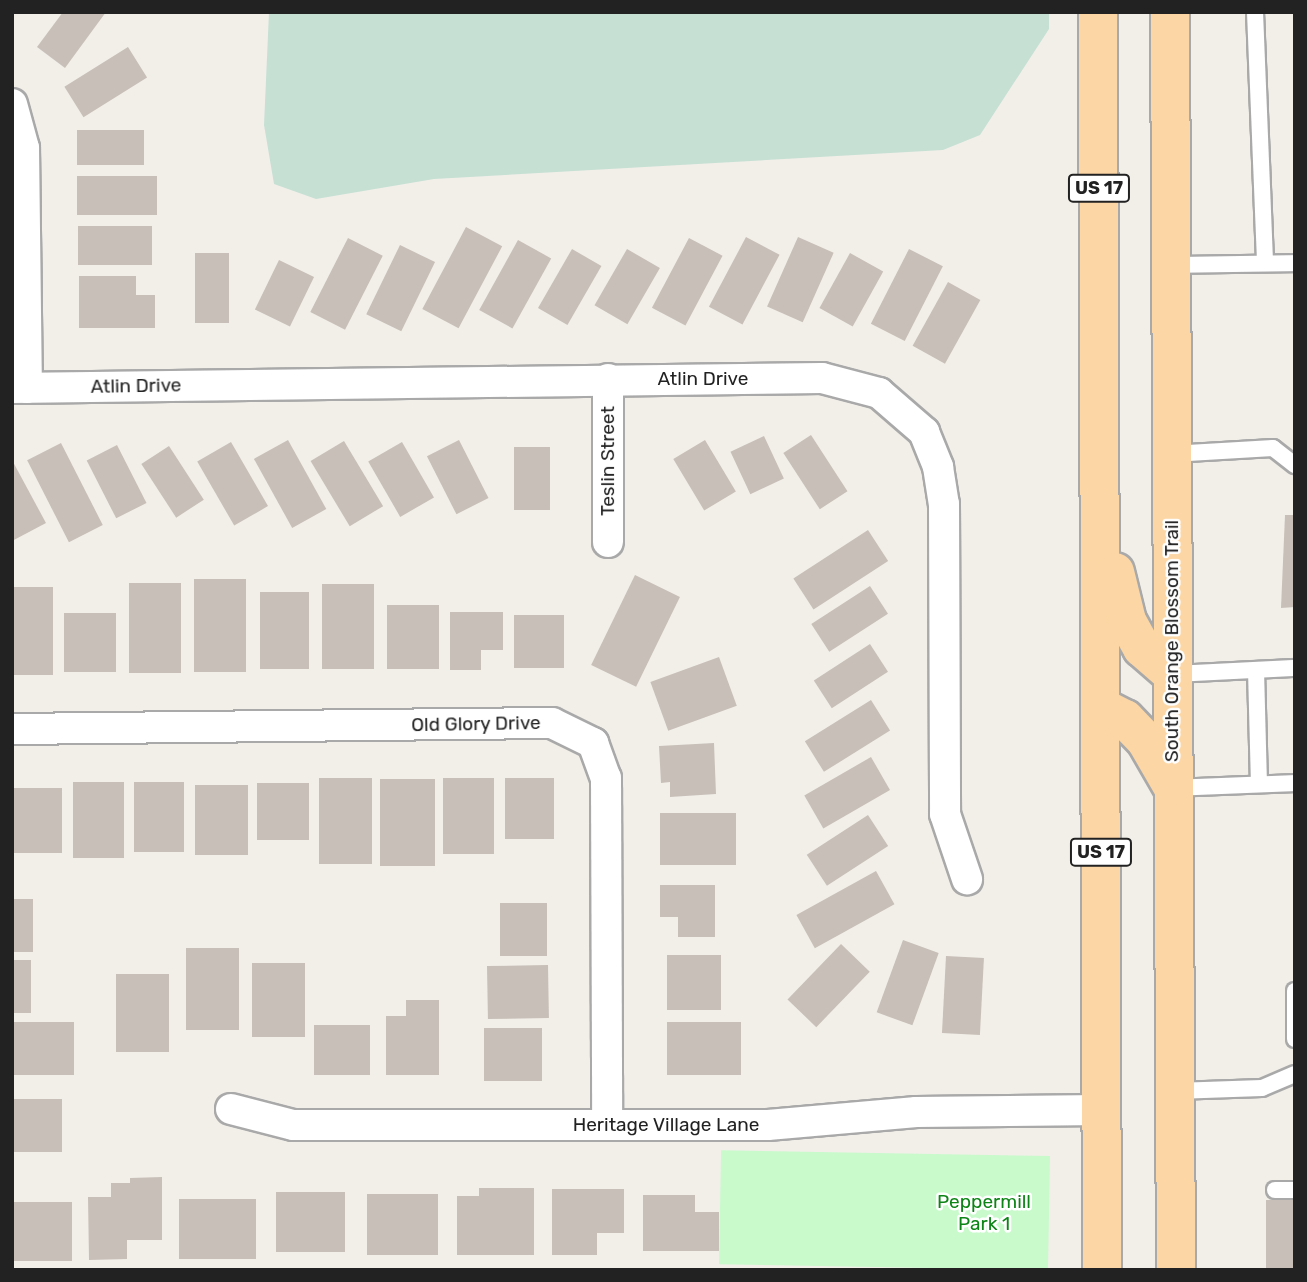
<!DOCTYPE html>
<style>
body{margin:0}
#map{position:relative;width:1307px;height:1282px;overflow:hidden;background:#f2efe9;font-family:Rubik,sans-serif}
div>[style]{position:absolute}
.wetland>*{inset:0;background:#c6e0d4}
.park>*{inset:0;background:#c8facc;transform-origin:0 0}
.building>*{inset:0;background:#c7bfb8;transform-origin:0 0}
.roads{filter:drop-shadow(2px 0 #a9a9a9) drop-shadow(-2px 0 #a9a9a9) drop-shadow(0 2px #a9a9a9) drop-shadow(0 -2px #a9a9a9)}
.lane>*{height:16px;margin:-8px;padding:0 8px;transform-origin:8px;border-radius:8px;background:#fff}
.street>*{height:30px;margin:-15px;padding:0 15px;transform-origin:15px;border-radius:15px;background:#fff}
.primary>*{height:38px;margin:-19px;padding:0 19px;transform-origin:19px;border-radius:19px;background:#fcd6a4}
span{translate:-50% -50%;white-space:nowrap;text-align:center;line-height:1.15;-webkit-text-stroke:5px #fff;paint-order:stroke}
.shield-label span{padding:2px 5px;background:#fff;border:2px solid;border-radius:5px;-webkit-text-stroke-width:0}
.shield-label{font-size:18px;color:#222;font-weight:700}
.street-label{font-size:19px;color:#222}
.park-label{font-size:19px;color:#0c8416}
.frame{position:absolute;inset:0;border:14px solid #222;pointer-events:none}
</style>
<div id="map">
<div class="wetland">
<div style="clip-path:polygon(269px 12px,1049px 12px,1049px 29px,980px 135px,943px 150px,434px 179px,316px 199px,274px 184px,264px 125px)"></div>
</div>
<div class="park">
<div style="left:1050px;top:1156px;width:114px;height:329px;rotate:91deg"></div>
</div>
<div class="building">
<div style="clip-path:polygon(63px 12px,106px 12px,65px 68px,37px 47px)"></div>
<div style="left:128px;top:47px;width:36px;height:75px;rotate:58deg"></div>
<div style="left:77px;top:130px;width:67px;height:35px"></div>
<div style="left:77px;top:176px;width:80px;height:39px"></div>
<div style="left:78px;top:226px;width:74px;height:39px"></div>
<div style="left:466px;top:227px;width:41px;height:93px;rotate:28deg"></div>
<div style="left:746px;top:237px;width:38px;height:79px;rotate:28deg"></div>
<div style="left:798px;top:237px;width:39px;height:76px;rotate:24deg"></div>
<div style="left:348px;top:238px;width:39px;height:83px;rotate:27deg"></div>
<div style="left:689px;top:238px;width:38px;height:79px;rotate:28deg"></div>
<div style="left:518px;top:240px;width:38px;height:80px;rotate:29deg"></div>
<div style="left:400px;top:245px;width:39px;height:77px;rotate:26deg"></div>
<div style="left:572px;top:249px;width:34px;height:68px;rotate:30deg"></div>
<div style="left:627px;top:249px;width:38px;height:65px;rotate:30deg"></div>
<div style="left:909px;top:249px;width:38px;height:84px;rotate:27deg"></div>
<div style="left:195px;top:253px;width:34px;height:70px"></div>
<div style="left:850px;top:253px;width:38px;height:63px;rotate:29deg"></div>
<div style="left:279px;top:260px;width:39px;height:55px;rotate:26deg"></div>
<div style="clip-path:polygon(79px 276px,136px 276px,136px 295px,155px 295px,155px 328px,79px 328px)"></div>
<div style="left:948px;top:282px;width:37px;height:73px;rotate:29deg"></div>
<div style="left:811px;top:435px;width:67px;height:33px;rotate:57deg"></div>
<div style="left:764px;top:436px;width:47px;height:37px;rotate:65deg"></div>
<div style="left:288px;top:440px;width:79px;height:39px;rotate:61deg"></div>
<div style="left:459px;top:440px;width:65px;height:36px;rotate:63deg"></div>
<div style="left:705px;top:440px;width:60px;height:37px;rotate:59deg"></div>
<div style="left:344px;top:441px;width:76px;height:39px;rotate:59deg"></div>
<div style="left:231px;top:442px;width:74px;height:39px;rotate:60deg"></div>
<div style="left:402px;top:442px;width:64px;height:39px;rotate:60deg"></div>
<div style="left:61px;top:443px;width:92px;height:38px;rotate:63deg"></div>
<div style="left:117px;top:445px;width:65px;height:34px;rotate:63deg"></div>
<div style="left:169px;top:446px;width:64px;height:33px;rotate:57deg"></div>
<div style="left:514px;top:447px;width:36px;height:63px"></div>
<div style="clip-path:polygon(12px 460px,46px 523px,12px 541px)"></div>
<div style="clip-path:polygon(1285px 515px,1295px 515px,1295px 607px,1281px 608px)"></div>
<div style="left:868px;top:530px;width:37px;height:89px;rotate:57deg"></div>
<div style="left:635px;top:575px;width:50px;height:100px;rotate:26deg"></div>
<div style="left:194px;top:579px;width:52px;height:93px"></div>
<div style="left:129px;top:583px;width:52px;height:90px"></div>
<div style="left:322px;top:584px;width:52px;height:85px"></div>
<div style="left:870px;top:586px;width:33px;height:70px;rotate:57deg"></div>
<div style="left:12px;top:587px;width:41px;height:88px"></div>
<div style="left:260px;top:592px;width:49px;height:77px"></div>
<div style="left:387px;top:605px;width:52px;height:64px"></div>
<div style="clip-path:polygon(450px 612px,503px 612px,503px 650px,481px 650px,481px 670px,450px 670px)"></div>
<div style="left:64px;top:613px;width:52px;height:59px"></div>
<div style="left:514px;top:615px;width:50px;height:53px"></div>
<div style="left:870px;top:644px;width:33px;height:67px;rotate:57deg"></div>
<div style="left:719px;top:657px;width:52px;height:73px;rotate:70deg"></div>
<div style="left:871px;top:700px;width:36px;height:78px;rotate:58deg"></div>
<div style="clip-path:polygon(714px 743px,716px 794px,670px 797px,670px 782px,661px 783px,659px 746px)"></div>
<div style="left:871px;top:757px;width:38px;height:77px;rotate:60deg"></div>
<div style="left:319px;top:778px;width:53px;height:86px"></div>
<div style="left:443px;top:778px;width:51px;height:76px"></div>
<div style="left:505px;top:778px;width:49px;height:61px"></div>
<div style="left:380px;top:779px;width:55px;height:87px"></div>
<div style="left:73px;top:782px;width:51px;height:76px"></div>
<div style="left:134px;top:782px;width:50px;height:70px"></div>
<div style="left:257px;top:783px;width:52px;height:57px"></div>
<div style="left:195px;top:785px;width:53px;height:70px"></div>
<div style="left:12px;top:788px;width:50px;height:65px"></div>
<div style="left:660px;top:813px;width:76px;height:52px"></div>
<div style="left:868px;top:815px;width:37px;height:73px;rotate:57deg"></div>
<div style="left:876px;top:871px;width:38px;height:91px;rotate:61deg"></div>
<div style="clip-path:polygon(660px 885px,715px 885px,715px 937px,678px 937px,678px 917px,660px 917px)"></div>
<div style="left:12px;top:899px;width:21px;height:53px"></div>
<div style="left:500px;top:903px;width:47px;height:53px"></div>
<div style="left:903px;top:940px;width:38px;height:77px;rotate:20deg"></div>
<div style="left:841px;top:944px;width:40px;height:77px;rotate:44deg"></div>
<div style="left:186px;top:948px;width:53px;height:82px"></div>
<div style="left:667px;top:955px;width:54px;height:55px"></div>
<div style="left:946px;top:956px;width:38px;height:77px;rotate:3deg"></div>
<div style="left:12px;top:960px;width:19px;height:53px"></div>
<div style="left:252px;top:963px;width:53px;height:74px"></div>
<div style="left:548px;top:965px;width:53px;height:61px;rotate:89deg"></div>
<div style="left:116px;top:974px;width:53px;height:78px"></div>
<div style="clip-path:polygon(406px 1000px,439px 1000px,439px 1075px,386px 1075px,386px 1016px,406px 1016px)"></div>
<div style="left:12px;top:1022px;width:62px;height:53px"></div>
<div style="left:667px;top:1022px;width:74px;height:53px"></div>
<div style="left:314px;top:1025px;width:56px;height:50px"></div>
<div style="left:484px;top:1028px;width:58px;height:53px"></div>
<div style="left:12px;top:1099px;width:50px;height:53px"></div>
<div style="clip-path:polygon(162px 1177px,162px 1240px,127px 1240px,127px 1259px,89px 1260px,88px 1197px,111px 1197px,111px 1183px,130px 1183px,130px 1178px)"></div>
<div style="clip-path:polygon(479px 1188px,534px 1188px,534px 1255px,457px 1255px,457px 1196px,479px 1196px)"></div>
<div style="clip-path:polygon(552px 1189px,624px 1189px,624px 1233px,597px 1233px,597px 1255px,552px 1255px)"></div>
<div style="left:276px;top:1192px;width:69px;height:60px"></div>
<div style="left:367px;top:1194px;width:71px;height:61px"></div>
<div style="clip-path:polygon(643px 1195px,695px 1195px,695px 1212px,719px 1212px,719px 1251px,643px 1251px)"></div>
<div style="left:179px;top:1199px;width:77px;height:60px"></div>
<div style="left:1295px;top:1200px;width:70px;height:29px;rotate:90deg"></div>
<div style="left:12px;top:1202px;width:60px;height:59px"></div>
</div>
<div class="roads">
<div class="lane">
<div style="left:1255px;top:12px;width:251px;rotate:87.7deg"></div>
<div style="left:1171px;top:265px;width:124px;rotate:-0.9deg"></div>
<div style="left:1171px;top:454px;width:102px;rotate:-3.4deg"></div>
<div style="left:1273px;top:448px;width:28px;rotate:38deg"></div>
<div style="left:1256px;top:670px;width:114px;rotate:88.5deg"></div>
<div style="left:1172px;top:674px;width:123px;rotate:-2.8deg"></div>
<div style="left:1173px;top:788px;width:122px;rotate:-2.3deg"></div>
<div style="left:1295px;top:991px;width:48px;rotate:90deg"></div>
<div style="left:1175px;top:1091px;width:87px;rotate:-2deg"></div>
<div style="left:1262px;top:1088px;width:36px;rotate:-23deg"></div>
<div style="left:1275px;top:1190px;width:20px"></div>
</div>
<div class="street">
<div style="left:12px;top:104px;width:46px;rotate:74.7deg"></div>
<div style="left:24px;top:148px;width:240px;rotate:89.3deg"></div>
<div style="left:12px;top:388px;width:810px;rotate:-0.71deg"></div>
<div style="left:822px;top:378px;width:59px;rotate:14.7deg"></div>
<div style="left:879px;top:393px;width:60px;rotate:40.9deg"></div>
<div style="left:924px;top:432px;width:38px;rotate:68deg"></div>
<div style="left:938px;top:467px;width:37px;rotate:81deg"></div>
<div style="left:944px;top:504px;width:310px;rotate:89.8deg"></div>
<div style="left:945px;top:814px;width:69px;rotate:71.3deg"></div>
<div style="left:608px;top:542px;width:163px;rotate:-90deg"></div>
<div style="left:12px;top:729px;width:540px;rotate:-0.64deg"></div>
<div style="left:552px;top:723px;width:46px;rotate:26deg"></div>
<div style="left:593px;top:743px;width:37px;rotate:70deg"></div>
<div style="left:606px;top:778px;width:347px;rotate:89.8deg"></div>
<div style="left:231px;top:1109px;width:64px;rotate:14.5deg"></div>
<div style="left:293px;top:1125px;width:475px"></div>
<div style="left:768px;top:1125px;width:149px;rotate:-5deg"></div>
<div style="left:916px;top:1112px;width:186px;rotate:-0.6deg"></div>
</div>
<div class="primary">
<div style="left:1098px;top:12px;width:1258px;rotate:89.82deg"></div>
<div style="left:1170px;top:12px;width:1258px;rotate:89.73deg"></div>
<div style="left:1115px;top:572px;width:50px;rotate:76.2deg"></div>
<div style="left:1127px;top:621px;width:31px;rotate:61deg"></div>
<div style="left:1142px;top:648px;width:40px;rotate:41deg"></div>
<div style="left:1101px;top:707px;width:27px;rotate:27deg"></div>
<div style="left:1125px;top:719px;width:30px;rotate:46deg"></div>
<div style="left:1146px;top:741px;width:52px;rotate:60deg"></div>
</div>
</div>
<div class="shield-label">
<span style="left:1099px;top:188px">US 17</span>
<span style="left:1101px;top:852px">US 17</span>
</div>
<div class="street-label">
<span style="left:703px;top:379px">Atlin Drive</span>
<span style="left:136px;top:386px;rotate:-1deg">Atlin Drive</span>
<span style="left:608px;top:461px;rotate:-90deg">Teslin Street</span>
<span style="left:1172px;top:641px;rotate:-90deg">South Orange Blossom Trail</span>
<span style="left:476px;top:724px;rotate:-1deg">Old Glory Drive</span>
<span style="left:666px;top:1125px">Heritage Village Lane</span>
</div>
<div class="park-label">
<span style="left:984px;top:1213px">Peppermill<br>Park 1</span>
</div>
<div class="frame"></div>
</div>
